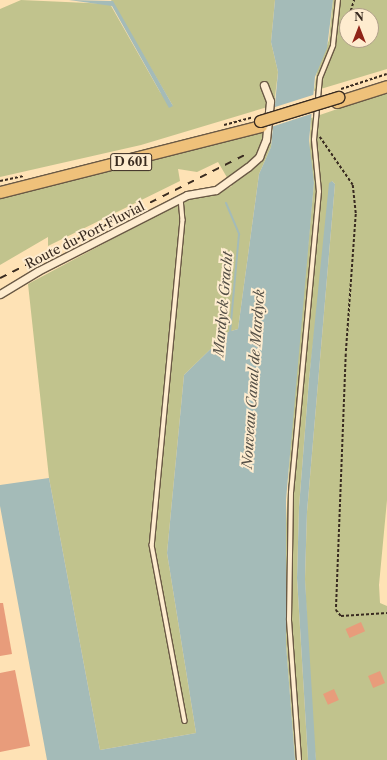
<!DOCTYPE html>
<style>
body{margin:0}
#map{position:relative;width:387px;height:760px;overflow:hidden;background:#fee2b5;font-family:"Libre Caslon Text",serif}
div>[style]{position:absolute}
.green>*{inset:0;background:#c1c38d}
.water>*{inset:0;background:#a4bbb8}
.pier>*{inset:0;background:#fee2b5}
.stream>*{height:2px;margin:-1px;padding:0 1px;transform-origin:1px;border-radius:1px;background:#a4bbb8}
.building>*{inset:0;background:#e89c7b;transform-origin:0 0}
.path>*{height:1.5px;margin-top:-0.75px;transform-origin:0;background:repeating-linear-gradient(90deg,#392b20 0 3px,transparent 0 5px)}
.roads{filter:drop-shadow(1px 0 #6a5945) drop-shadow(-1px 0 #6a5945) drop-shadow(0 1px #6a5945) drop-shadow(0 -1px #6a5945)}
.service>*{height:3.5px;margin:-1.75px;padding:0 1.75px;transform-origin:1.75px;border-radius:1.75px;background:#feeccf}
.minor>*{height:7px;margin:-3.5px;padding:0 3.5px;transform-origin:3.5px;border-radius:3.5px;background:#feeccf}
.primary>*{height:11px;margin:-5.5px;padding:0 5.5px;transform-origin:5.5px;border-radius:5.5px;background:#efc17a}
.rail>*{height:2px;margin-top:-1px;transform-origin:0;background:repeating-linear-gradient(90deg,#392b20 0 7px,transparent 0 14px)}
.bridges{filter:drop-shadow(1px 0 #392b20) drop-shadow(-1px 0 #392b20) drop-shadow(0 1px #392b20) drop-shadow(0 -1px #392b20)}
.primary-bridge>*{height:11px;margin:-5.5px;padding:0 5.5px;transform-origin:5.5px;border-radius:5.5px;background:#efc17a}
span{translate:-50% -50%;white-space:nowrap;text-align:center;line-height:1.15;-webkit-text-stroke:4px #feeccf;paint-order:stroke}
.shield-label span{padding:1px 3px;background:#feeccf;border:1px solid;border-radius:3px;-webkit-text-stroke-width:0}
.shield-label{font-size:12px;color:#392b20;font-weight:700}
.street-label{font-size:13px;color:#392b20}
.water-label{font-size:14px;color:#544f46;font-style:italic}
.north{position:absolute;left:339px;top:8px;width:40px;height:40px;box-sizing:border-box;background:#feeccf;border:1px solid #af9f89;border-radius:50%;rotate:0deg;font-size:11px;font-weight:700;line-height:16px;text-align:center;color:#392b20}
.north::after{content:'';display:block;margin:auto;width:14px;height:18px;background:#8f2418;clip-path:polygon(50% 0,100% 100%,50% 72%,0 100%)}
</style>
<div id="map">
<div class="green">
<div style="clip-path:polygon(21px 0,110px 4px,160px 92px,173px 106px,111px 0,275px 0,271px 42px,278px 72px,274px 105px,141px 145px,0 177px,0 9px)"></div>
<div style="clip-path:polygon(evenodd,333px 0,387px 0,387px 69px,314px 91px,317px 71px,329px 40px,333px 0,347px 16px,371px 16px,371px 40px,347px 40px,347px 16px)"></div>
<div style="clip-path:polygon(387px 92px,387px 500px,379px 585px,380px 603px,387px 606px,387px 760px,316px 760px,311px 716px,305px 579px,307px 512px,335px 184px,332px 181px,309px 379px,299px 507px,297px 578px,308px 760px,295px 760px,286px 644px,285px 542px,292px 413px,314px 183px,309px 154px,311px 118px)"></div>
<div style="clip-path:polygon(272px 130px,271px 147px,259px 174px,238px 329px,228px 332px,184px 375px,167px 553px,196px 733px,100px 750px,49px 478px,28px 284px,189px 198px,215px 195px,232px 186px,218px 162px,197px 172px,178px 169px,180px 181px,48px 246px,48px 237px,0 265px,0 197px)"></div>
</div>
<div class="water">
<div style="clip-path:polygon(69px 0,113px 1px,173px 106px,169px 108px,112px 6px)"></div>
<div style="clip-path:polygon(275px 0,333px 0,327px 48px,315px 77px,309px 141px,314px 183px,286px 500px,286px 644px,295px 760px,47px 760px,0 506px,0 485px,49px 478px,100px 750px,196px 733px,167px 553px,184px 375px,228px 332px,238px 329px,259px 174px,271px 147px,278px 72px,271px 42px)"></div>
<div style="clip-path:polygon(332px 181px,335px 184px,307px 512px,305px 579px,316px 760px,308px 760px,297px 578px,299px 507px,309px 379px,329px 183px)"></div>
</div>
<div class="pier">
<div style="clip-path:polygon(316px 94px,314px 113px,271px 127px,272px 108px)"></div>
</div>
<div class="stream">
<div style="left:226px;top:203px;width:34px;rotate:67deg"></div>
<div style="left:239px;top:234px;width:98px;rotate:95.2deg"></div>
</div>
<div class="building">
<div style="clip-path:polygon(0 603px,3px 603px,12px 654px,0 656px)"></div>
<div style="left:361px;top:622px;width:10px;height:17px;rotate:66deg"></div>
<div style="clip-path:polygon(15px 670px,30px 746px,0 752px,0 673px)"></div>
<div style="left:380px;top:671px;width:13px;height:13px;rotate:67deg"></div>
<div style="left:334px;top:689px;width:12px;height:12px;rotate:66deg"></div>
</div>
<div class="path">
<div style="left:349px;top:16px;width:17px;rotate:-73deg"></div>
<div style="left:340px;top:33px;width:14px;rotate:-60deg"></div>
<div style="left:341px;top:89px;width:48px;rotate:-18.1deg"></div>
<div style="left:224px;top:125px;width:28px;rotate:-15deg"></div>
<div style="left:320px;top:137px;width:58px;rotate:55.5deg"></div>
<div style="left:353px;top:185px;width:29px;rotate:84deg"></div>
<div style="left:356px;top:214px;width:140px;rotate:94.1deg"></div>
<div style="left:346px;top:354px;width:256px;rotate:92.2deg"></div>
<div style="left:336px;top:610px;width:8px;rotate:50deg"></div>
<div style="left:341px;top:616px;width:46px;rotate:-3.7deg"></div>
<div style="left:0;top:181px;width:24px;rotate:-12deg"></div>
</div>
<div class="roads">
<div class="service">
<div style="left:181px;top:198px;width:22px;rotate:85deg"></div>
<div style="left:183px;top:220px;width:326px;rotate:95.4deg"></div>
<div style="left:152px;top:545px;width:179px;rotate:79.4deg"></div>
<div style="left:299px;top:760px;width:141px;rotate:-94.1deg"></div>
<div style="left:289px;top:619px;width:126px;rotate:-89.1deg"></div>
<div style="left:291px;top:493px;width:302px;rotate:-84.7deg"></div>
<div style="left:319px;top:192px;width:52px;rotate:-95.5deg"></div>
<div style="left:314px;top:140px;width:62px;rotate:-84.5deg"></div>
<div style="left:320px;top:78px;width:35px;rotate:-68deg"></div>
<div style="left:333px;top:45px;width:45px;rotate:-83.7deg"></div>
</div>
<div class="minor">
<div style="left:0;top:294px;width:44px;rotate:-31.2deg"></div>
<div style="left:38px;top:271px;width:167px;rotate:-27deg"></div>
<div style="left:187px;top:195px;width:29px;rotate:-10deg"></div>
<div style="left:216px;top:190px;width:39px;rotate:-36deg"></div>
<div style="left:248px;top:167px;width:15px;rotate:-42deg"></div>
<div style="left:259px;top:157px;width:18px;rotate:-68deg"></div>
<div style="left:266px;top:140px;width:39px;rotate:-84deg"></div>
<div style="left:270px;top:101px;width:17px;rotate:-111deg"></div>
</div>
<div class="primary">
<div style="left:337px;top:102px;width:52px;rotate:-17.7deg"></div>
<div style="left:0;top:192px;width:269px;rotate:-14.2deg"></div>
</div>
</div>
<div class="rail">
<div style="left:0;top:278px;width:278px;rotate:-26.7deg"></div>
</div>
<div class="bridges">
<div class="primary-bridge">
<div style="left:260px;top:121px;width:82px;rotate:-17.1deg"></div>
</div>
</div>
<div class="shield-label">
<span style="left:131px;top:162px">D 601</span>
</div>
<div class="street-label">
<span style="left:85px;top:235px;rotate:-27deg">Route du Port Fluvial</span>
</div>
<div class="water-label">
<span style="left:223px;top:304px;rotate:-85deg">Mardyck Gracht</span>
<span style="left:253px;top:379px;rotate:-86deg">Nouveau Canal de Mardyck</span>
</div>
<div class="north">N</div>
</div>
